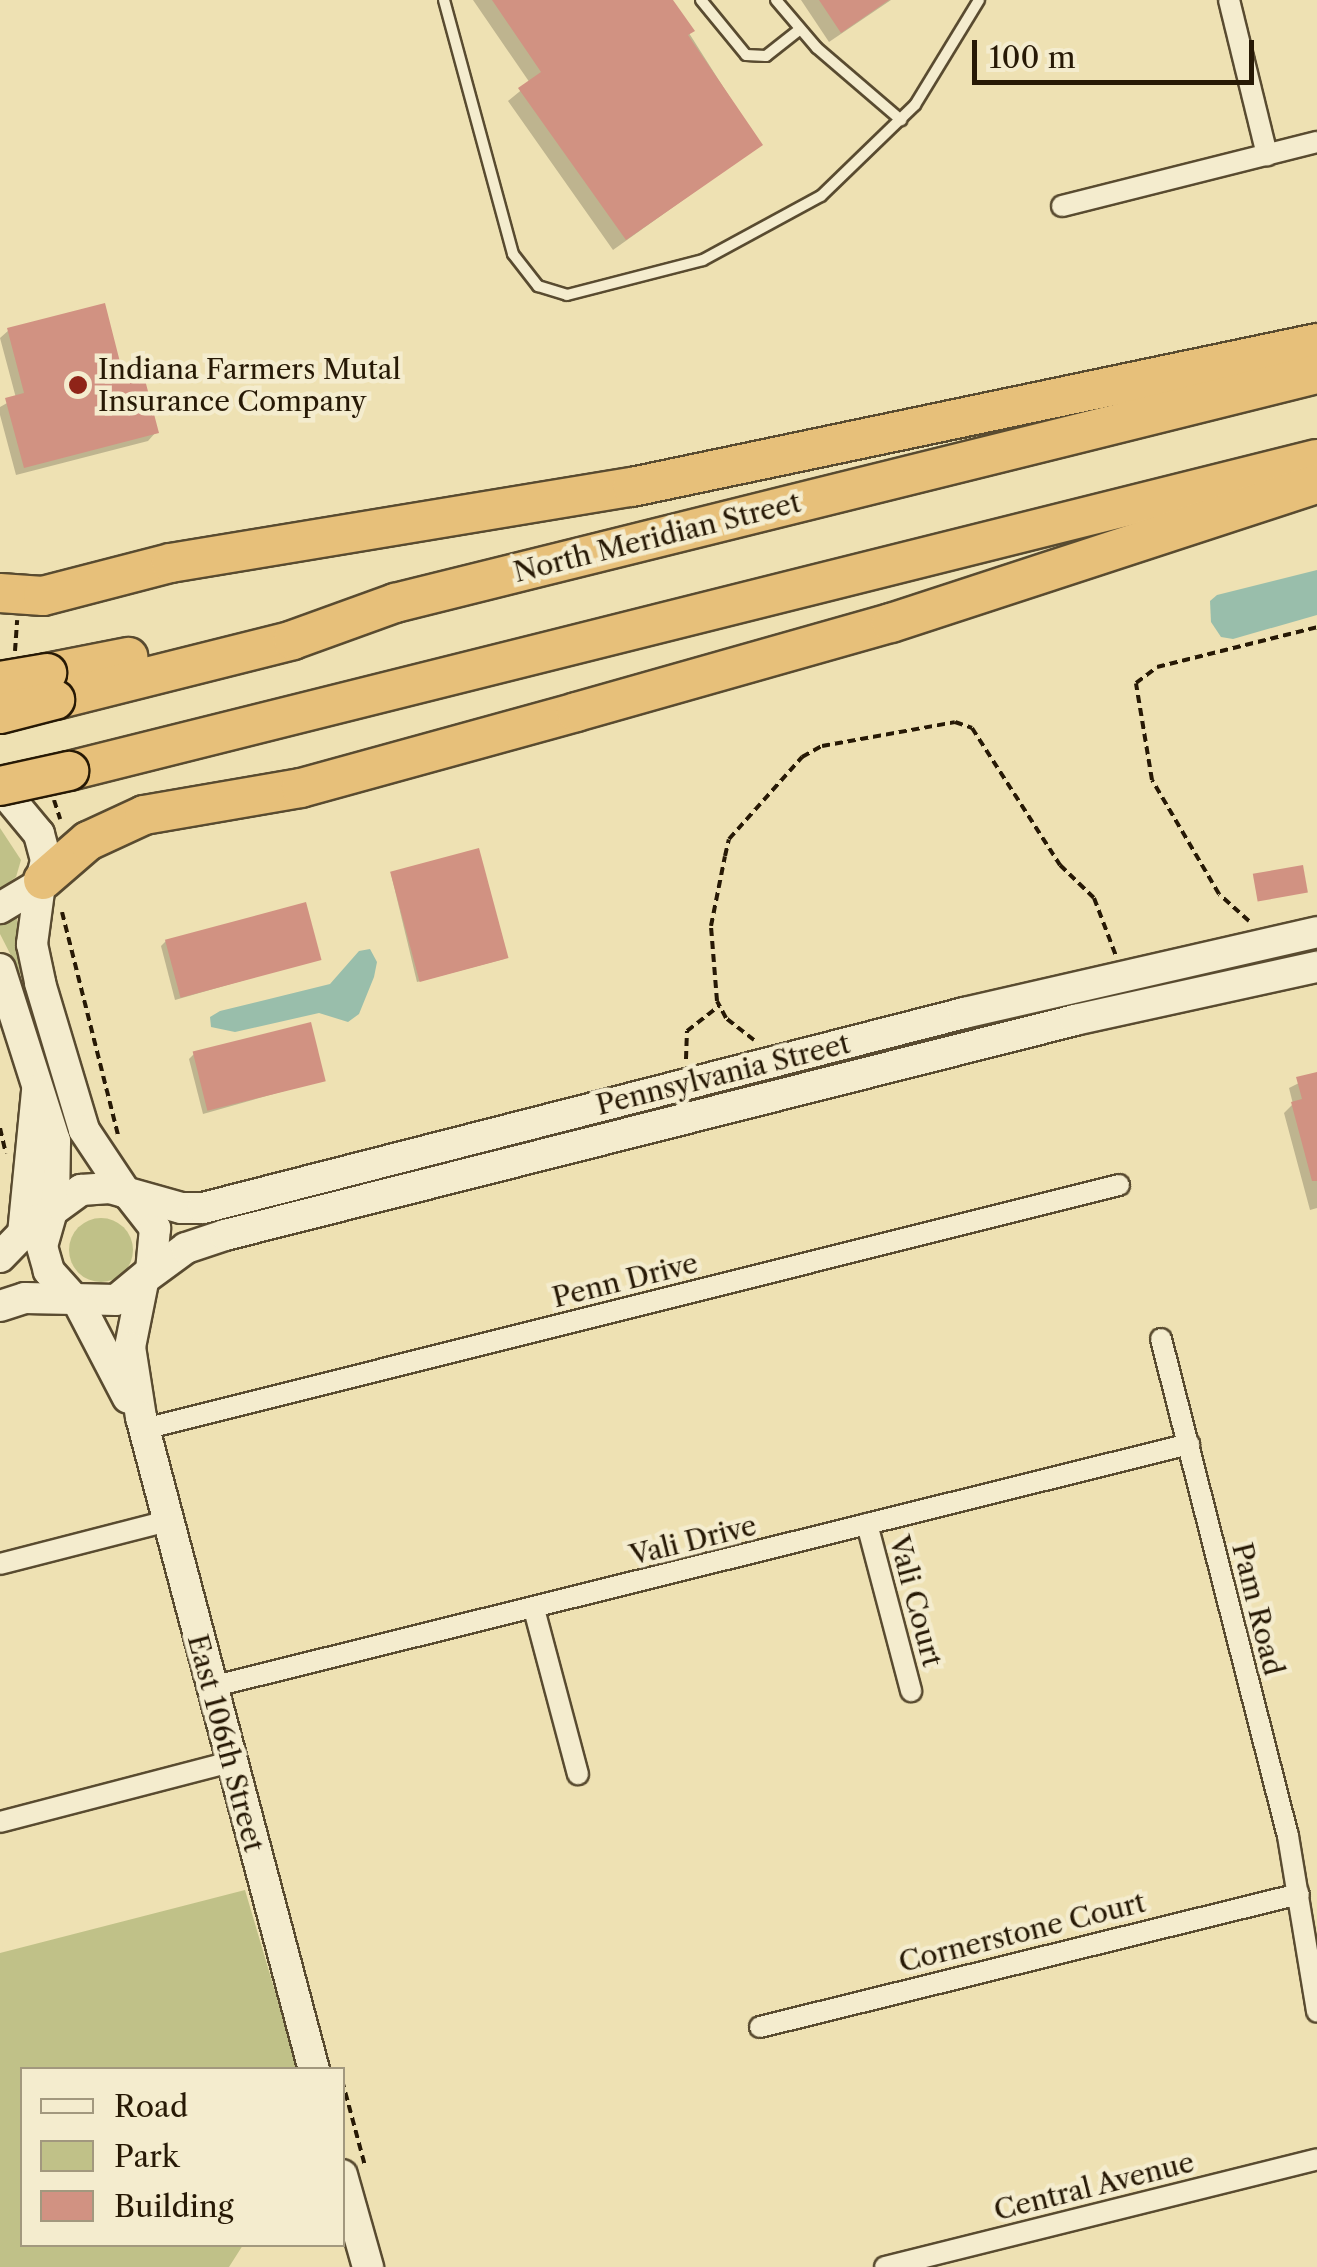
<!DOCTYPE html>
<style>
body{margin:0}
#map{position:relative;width:1317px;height:2267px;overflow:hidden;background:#eee1b3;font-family:"Libre Caslon Text",serif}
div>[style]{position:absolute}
.green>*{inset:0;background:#c0c188}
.round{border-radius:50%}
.water>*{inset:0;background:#99beab}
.shadow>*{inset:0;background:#0003}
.building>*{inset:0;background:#d19282;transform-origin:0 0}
.path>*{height:4px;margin-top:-2px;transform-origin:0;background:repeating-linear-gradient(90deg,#271905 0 8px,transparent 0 13px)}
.roads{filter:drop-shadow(2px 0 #594b30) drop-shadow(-2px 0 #594b30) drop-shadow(0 2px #594b30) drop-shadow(0 -2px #594b30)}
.lane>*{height:10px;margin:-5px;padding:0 5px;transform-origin:5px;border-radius:5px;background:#f4ecce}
.street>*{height:20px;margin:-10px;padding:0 10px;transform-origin:10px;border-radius:10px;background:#f4ecce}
.secondary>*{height:30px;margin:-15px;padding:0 15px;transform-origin:15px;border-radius:15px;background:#f4ecce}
.highway>*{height:38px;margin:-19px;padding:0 19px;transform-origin:19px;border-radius:19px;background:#e7c07a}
.bridges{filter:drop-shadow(2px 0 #271905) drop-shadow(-2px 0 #271905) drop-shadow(0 2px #271905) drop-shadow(0 -2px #271905)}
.highway-bridge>*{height:38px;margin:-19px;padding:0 19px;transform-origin:19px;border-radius:19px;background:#e7c07a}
.dots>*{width:28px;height:28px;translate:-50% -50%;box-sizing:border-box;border:5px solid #f4ecce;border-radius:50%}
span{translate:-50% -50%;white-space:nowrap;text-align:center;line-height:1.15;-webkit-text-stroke:9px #f4ecce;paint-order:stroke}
.poi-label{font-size:28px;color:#271905}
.left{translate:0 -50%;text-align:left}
.street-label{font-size:28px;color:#271905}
.legend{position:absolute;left:20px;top:2067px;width:325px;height:180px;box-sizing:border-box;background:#f4ecce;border:2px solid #a2987e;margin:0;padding:12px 18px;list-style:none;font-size:30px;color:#271905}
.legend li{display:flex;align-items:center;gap:20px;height:50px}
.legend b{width:50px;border:2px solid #a2987e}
.scale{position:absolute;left:972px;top:40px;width:282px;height:45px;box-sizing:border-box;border:5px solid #271905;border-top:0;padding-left:12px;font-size:30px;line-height:35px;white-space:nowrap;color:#271905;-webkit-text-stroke:8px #f4ecce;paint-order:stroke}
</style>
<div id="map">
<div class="green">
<div style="clip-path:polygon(0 828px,21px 860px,16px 877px,0 889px)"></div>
<div style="clip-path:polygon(17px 913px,17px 948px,76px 1145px,70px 1148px,24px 981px,0 934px,0 917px)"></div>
<div class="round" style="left:69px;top:1218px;width:64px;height:64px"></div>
<div style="clip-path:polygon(245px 1890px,298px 2069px,22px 2070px,22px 2244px,243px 2245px,229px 2267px,0 2267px,0 1953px)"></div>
</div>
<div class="water">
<div style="clip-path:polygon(1317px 570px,1317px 615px,1233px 639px,1221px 637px,1211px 622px,1210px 601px,1217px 595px)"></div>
<div style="clip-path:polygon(370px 949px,377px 962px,374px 977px,359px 1014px,348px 1022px,319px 1013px,235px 1032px,211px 1027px,210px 1017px,220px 1011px,330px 984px,359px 951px)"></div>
</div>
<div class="shadow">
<div style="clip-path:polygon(473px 0,668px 0,760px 145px,613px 250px,508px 101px,530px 83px)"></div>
<div style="clip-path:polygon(801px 0,891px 0,829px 42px)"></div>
<div style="clip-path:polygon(9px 330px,119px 369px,156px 432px,148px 441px,16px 475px,0 415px,0 407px,16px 398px,0 338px)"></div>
<div style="clip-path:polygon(391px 874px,504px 959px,417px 982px)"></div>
<div style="clip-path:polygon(166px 941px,318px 959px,175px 1000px,161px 946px)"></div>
<div style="clip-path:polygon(194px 1054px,323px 1080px,203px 1114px,189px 1059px)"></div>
<div style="clip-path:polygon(1317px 1074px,1317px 1208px,1310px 1210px,1284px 1113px,1293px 1104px,1289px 1088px)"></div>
</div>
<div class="building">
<div style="clip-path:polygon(492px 0,673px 0,695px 31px,688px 35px,763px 145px,626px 240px,518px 88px,541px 72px)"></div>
<div style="clip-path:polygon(819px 0,889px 0,841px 33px)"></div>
<div style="clip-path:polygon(105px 303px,121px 366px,140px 361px,159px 433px,24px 468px,5px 398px,24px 393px,7px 328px)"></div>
<div style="left:479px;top:848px;width:114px;height:92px;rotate:75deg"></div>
<div style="left:1303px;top:865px;width:28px;height:51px;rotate:80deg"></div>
<div style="left:306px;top:902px;width:60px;height:146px;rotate:75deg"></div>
<div style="left:311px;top:1022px;width:61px;height:122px;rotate:76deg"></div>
<div style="clip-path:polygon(1317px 1072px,1317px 1181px,1312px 1181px,1291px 1102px,1302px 1099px,1296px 1077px)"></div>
</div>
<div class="path">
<div style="left:15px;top:651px;width:31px;rotate:-86deg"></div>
<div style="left:54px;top:800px;width:20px;rotate:72deg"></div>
<div style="left:62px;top:912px;width:230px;rotate:75.9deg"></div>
<div style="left:1249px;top:921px;width:40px;rotate:-138deg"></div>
<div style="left:1219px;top:894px;width:132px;rotate:-120.4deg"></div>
<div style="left:1152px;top:780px;width:98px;rotate:-99.4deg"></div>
<div style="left:1136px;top:683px;width:26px;rotate:-37deg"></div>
<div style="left:1157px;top:667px;width:165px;rotate:-14deg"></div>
<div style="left:754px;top:1040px;width:36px;rotate:-142deg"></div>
<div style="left:726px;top:1018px;width:19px;rotate:-118deg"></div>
<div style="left:717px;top:1001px;width:75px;rotate:-94.6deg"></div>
<div style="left:711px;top:926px;width:71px;rotate:-78.7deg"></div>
<div style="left:725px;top:856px;width:17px;rotate:-77deg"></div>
<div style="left:729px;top:839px;width:110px;rotate:-48.3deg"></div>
<div style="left:802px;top:757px;width:23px;rotate:-29deg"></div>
<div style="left:822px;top:746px;width:135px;rotate:-10.2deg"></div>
<div style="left:955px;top:722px;width:18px;rotate:19deg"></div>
<div style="left:972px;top:728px;width:163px;rotate:57.3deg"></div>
<div style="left:1060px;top:865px;width:47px;rotate:44.1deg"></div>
<div style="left:1094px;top:898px;width:62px;rotate:69.2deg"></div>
<div style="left:686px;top:1059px;width:28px;rotate:-88deg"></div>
<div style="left:687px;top:1031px;width:41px;rotate:-38deg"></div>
<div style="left:0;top:1128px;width:26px;rotate:77deg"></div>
<div style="left:342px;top:2080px;width:89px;rotate:75deg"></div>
</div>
<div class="roads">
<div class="lane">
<div style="left:444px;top:0;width:263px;rotate:74.8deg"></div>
<div style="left:513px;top:254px;width:41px;rotate:52deg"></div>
<div style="left:538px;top:286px;width:30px;rotate:17deg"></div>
<div style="left:567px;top:295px;width:140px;rotate:-14.4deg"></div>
<div style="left:703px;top:260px;width:134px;rotate:-28.5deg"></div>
<div style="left:821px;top:196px;width:131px;rotate:-44.1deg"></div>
<div style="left:915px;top:105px;width:123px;rotate:-58.6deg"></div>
<div style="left:701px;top:0;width:71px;rotate:50.7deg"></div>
<div style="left:746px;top:55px;width:20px;rotate:3deg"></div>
<div style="left:766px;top:56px;width:42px;rotate:-38.2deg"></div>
<div style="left:776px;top:0;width:63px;rotate:49.5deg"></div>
<div style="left:817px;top:48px;width:111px;rotate:40.6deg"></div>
</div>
<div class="street">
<div style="left:1229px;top:0;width:160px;rotate:76.2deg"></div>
<div style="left:1062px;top:206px;width:263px;rotate:-14.1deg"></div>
<div style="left:1161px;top:1339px;width:513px;rotate:75.67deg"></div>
<div style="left:1288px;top:1836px;width:178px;rotate:80.6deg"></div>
<div style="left:144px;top:1429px;width:1005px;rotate:-14.05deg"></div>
<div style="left:867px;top:1524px;width:173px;rotate:75.2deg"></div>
<div style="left:0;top:1564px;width:173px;rotate:-14.4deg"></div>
<div style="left:534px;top:1609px;width:171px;rotate:75.1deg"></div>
<div style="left:211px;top:1687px;width:1008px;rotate:-13.95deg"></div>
<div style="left:0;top:1822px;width:239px;rotate:-14.6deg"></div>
<div style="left:760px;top:2027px;width:555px;rotate:-13.86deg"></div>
<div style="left:885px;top:2267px;width:445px;rotate:-14deg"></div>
</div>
<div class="secondary">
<div style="left:0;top:787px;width:61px;rotate:50.3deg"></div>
<div style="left:39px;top:834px;width:28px;rotate:75deg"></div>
<div style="left:46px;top:861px;width:24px;rotate:105deg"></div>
<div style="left:40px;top:884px;width:47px;rotate:149deg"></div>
<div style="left:40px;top:884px;width:61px;rotate:97.6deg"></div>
<div style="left:32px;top:944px;width:40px;rotate:78deg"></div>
<div style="left:40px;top:983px;width:153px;rotate:73.3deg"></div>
<div style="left:84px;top:1130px;width:76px;rotate:56.3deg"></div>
<div style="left:0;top:969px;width:181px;rotate:72.3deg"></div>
<div style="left:55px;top:1141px;width:67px;rotate:90.9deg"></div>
<div style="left:130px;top:1196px;width:41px;rotate:52deg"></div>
<div style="left:155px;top:1228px;width:43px;rotate:95.3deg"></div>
<div style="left:151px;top:1271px;width:45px;rotate:140.4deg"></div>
<div style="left:116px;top:1300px;width:42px;rotate:-178.6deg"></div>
<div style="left:74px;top:1299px;width:38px;rotate:-132deg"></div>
<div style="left:49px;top:1271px;width:26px;rotate:-106deg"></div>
<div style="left:42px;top:1246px;width:36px;rotate:-74deg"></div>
<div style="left:52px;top:1211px;width:36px;rotate:-36deg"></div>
<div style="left:81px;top:1190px;width:29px;rotate:-4deg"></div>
<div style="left:110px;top:1188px;width:74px;rotate:15.7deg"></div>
<div style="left:181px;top:1208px;width:22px"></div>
<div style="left:203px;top:1208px;width:786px;rotate:-14.37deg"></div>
<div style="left:964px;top:1013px;width:362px;rotate:-12.9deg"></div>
<div style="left:23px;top:1234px;width:145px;rotate:-84.4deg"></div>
<div style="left:0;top:1257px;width:52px;rotate:-45.8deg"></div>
<div style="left:148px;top:1276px;width:47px;rotate:-36.4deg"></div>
<div style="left:186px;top:1248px;width:41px;rotate:-18.4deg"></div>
<div style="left:225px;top:1235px;width:877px;rotate:-14.19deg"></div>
<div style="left:1075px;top:1020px;width:248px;rotate:-12.4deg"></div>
<div style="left:143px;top:1282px;width:66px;rotate:101.3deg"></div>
<div style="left:130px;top:1347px;width:71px;rotate:81.1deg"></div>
<div style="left:141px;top:1417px;width:676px;rotate:75.16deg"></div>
<div style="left:77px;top:1300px;width:110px;rotate:62.5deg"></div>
<div style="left:0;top:1306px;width:26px;rotate:-18deg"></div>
<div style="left:25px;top:1298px;width:49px;rotate:1.2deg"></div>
<div style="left:342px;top:2175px;width:96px;rotate:74.2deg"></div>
</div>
<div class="highway">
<div style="left:0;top:593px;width:43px;rotate:4deg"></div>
<div style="left:43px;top:596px;width:132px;rotate:-14.5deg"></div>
<div style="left:171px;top:563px;width:467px;rotate:-9.4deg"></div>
<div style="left:632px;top:487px;width:700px;rotate:-11.87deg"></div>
<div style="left:47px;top:673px;width:83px;rotate:-11.2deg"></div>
<div style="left:55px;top:700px;width:245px;rotate:-14.1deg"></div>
<div style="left:293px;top:640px;width:109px;rotate:-19.9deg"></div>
<div style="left:395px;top:603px;width:950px;rotate:-13.95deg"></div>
<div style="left:69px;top:771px;width:1286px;rotate:-14.04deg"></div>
<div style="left:43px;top:880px;width:60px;rotate:-40.9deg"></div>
<div style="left:88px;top:841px;width:62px;rotate:-24.9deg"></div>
<div style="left:144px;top:815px;width:159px;rotate:-9.8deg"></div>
<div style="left:301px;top:788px;width:285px;rotate:-15.4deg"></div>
<div style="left:576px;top:712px;width:327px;rotate:-15.8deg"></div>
<div style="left:891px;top:623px;width:448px;rotate:-18.1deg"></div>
</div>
</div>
<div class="bridges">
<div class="highway-bridge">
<div style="left:0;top:681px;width:48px;rotate:-9.7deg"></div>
<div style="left:0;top:714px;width:57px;rotate:-14.3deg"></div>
<div style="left:0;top:786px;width:71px;rotate:-12.3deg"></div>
</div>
</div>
<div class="dots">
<div style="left:78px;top:385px;background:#8f2418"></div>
</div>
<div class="poi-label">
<span class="left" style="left:98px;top:385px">Indiana Farmers Mutal<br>Insurance Company</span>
</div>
<div class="street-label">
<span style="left:657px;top:537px;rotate:-14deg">North Meridian Street</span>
<span style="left:723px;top:1074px;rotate:-14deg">Pennsylvania Street</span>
<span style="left:625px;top:1280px;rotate:-14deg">Penn Drive</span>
<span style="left:693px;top:1540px;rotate:-14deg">Vali Drive</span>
<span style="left:916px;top:1601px;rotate:75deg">Vali Court</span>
<span style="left:1258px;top:1609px;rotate:76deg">Pam Road</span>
<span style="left:226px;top:1743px;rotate:75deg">East 106th Street</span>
<span style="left:1022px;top:1932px;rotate:-14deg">Cornerstone Court</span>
<span style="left:1094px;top:2186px;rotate:-14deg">Central Avenue</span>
</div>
<ul class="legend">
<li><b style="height:12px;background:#f4ecce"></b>Road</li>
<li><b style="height:28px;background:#c0c188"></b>Park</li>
<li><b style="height:28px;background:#d19282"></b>Building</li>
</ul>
<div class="scale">100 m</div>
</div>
